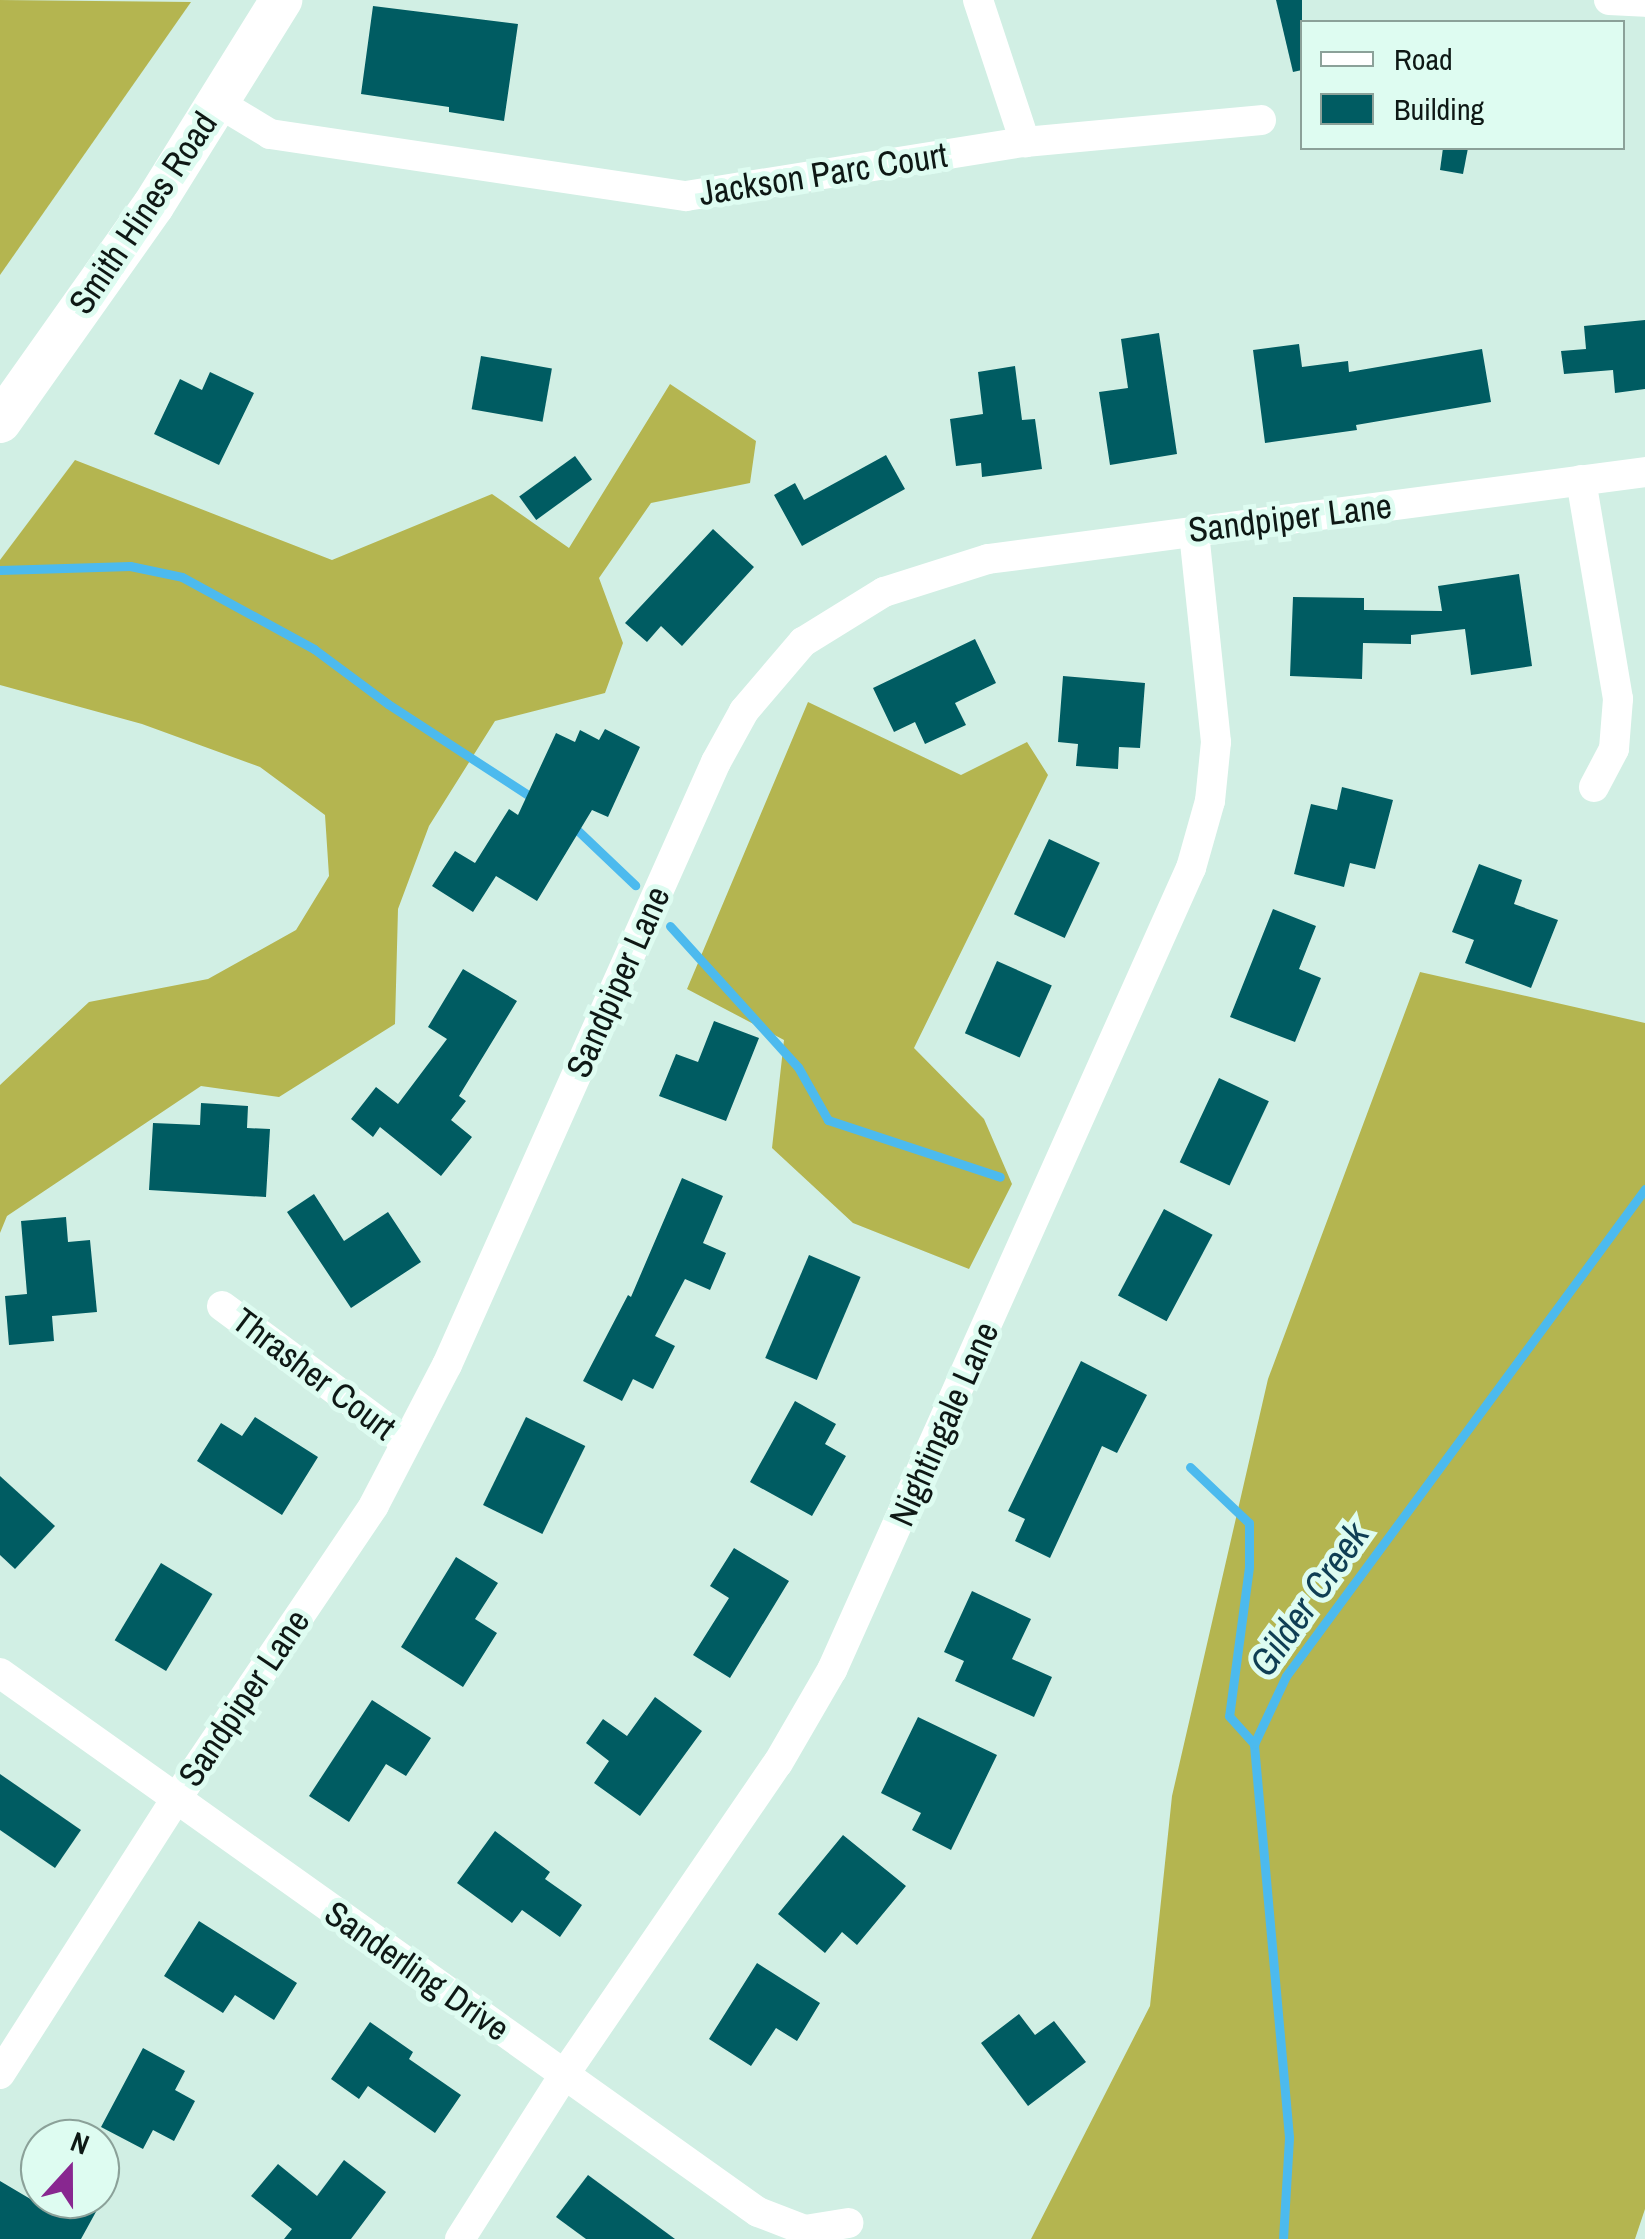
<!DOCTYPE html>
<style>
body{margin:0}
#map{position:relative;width:1645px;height:2239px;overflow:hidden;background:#d1efe4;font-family:"Archivo Narrow",sans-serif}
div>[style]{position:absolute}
.forest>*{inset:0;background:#b4b550}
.stream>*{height:9px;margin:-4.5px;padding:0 4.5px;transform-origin:4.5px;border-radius:4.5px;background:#4cbaee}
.building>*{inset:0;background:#005c62;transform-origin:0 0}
.street>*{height:30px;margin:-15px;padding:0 15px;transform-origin:15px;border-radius:15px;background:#fff}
.secondary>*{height:42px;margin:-21px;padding:0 21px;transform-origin:21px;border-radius:21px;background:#fff}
span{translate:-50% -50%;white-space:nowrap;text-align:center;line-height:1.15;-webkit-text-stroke:10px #defcf1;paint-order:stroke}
.street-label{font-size:35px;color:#0e1815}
.water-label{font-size:38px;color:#0f3e54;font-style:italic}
.legend{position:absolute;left:1300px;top:20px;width:325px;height:130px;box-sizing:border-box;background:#defcf1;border:2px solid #8ba199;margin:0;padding:12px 18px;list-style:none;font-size:30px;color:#0e1815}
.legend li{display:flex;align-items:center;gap:20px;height:50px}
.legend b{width:50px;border:2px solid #8ba199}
.north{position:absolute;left:20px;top:2119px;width:100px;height:100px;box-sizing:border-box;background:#defcf1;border:2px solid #8ba199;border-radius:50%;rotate:21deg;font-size:28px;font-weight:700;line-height:40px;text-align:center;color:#0e1815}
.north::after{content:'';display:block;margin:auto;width:35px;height:45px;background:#882790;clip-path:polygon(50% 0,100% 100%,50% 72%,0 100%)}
</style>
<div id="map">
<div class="forest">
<div style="clip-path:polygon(0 0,191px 2px,0 275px)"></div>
<div style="clip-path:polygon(670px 384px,756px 441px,750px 483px,651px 503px,599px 578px,623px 643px,605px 693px,495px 721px,429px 826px,398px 909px,395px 1024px,279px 1097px,201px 1086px,7px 1216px,0 1233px,0 1085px,89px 1002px,208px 979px,296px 930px,329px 876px,325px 815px,260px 767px,142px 724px,0 685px,0 560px,75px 460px,332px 560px,492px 494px,569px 548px)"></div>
<div style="clip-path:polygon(808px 702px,961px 775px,1027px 742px,1048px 775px,914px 1048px,984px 1119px,1012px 1184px,969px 1269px,853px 1223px,772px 1148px,784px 1040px,687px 989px)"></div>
<div style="clip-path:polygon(1420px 972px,1645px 1023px,1645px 2209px,1635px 2239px,1031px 2239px,1150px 2006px,1172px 1796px,1268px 1379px)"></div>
</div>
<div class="stream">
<div style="left:0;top:570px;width:130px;rotate:-1.8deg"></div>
<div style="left:130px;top:566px;width:53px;rotate:11.9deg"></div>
<div style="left:182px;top:577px;width:150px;rotate:28.6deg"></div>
<div style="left:314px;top:649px;width:92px;rotate:36.6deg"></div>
<div style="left:388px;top:704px;width:176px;rotate:33deg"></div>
<div style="left:573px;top:826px;width:86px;rotate:43.6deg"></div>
<div style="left:670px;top:926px;width:190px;rotate:47.8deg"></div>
<div style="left:798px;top:1067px;width:61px;rotate:60.5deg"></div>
<div style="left:828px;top:1120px;width:181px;rotate:18.3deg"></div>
<div style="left:1190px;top:1467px;width:81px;rotate:43.5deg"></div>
<div style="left:1249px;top:1523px;width:44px;rotate:90deg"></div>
<div style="left:1249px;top:1567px;width:150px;rotate:97.6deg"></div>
<div style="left:1229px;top:1716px;width:38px;rotate:48deg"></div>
<div style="left:1283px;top:2239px;width:102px;rotate:-86.6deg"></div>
<div style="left:1289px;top:2137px;width:395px;rotate:-95.1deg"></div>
<div style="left:1254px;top:1744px;width:75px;rotate:-64.8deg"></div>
<div style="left:1286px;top:1676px;width:605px;rotate:-53.6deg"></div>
</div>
<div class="building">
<div style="clip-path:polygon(1276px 0,1302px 0,1302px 70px,1293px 72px)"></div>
<div style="clip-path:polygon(373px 6px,518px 24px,504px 121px,449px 112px,449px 107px,361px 94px)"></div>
<div style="clip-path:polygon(1443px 148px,1468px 148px,1463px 174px,1440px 170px)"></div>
<div style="clip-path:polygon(1645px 320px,1645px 389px,1615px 393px,1613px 370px,1564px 374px,1561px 351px,1586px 349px,1584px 326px)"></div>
<div style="clip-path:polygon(1159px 333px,1177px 454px,1110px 465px,1099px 392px,1128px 388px,1121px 339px)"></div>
<div style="clip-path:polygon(1299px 344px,1302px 367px,1348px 361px,1349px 372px,1482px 349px,1491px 402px,1356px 425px,1357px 430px,1265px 443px,1253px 350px)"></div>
<div style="left:481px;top:356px;width:72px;height:54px;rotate:10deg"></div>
<div style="clip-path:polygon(1015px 366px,1022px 420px,1035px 419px,1042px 469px,982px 477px,981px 463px,956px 466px,950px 419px,983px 414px,978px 372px)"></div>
<div style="clip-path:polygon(210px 372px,254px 393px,219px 465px,154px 434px,180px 379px,202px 390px)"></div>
<div style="clip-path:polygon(886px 455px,905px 489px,802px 546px,774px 495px,795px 483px,804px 500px)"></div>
<div style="left:575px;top:456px;width:29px;height:69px;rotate:54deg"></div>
<div style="clip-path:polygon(713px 529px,754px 567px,682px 646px,661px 626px,647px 642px,625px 623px)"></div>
<div style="clip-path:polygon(1519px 574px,1532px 666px,1471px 675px,1465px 629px,1411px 635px,1411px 644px,1363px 643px,1362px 679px,1290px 676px,1293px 597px,1364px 598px,1364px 610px,1442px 611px,1438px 586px)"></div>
<div style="clip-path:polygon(975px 639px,996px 683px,955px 703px,966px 725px,925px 744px,915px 722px,894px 732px,873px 688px)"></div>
<div style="clip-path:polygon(1063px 676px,1145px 683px,1140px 748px,1119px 747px,1118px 769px,1076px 766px,1078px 744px,1058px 742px)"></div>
<div style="clip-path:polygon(605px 729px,640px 747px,608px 817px,592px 810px,537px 901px,496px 876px,473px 912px,432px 886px,455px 851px,475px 863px,509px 809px,518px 815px,556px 733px,575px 742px,580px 730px,599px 740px)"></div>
<div style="clip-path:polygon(1342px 787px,1393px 800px,1375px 869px,1350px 863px,1344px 887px,1294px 874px,1311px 804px,1337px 810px)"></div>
<div style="left:1049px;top:839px;width:56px;height:83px;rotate:25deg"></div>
<div style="clip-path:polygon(1479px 864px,1522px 880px,1514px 904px,1558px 920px,1531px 988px,1465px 963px,1474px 940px,1452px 932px)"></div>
<div style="clip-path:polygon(1273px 909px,1316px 926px,1299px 969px,1321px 978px,1295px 1042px,1230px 1017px)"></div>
<div style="left:997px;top:961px;width:60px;height:79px;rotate:24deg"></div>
<div style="clip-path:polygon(463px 969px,517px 1001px,459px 1096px,466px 1101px,451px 1120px,472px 1137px,441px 1176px,380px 1127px,373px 1137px,351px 1119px,376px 1087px,398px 1104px,447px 1039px,428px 1027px)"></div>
<div style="clip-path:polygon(714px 1021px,759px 1038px,726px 1121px,659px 1096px,676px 1054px,698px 1062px)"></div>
<div style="left:1219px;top:1078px;width:55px;height:93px;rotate:25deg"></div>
<div style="clip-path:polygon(201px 1103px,248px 1106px,247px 1128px,270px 1129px,266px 1197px,149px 1190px,153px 1123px,200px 1125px)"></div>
<div style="clip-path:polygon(682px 1178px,723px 1196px,703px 1243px,726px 1253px,710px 1290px,685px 1279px,655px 1336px,675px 1346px,653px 1389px,633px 1379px,622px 1401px,583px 1381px,628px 1295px,631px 1297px)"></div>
<div style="clip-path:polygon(314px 1194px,344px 1241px,388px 1212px,421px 1262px,351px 1308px,287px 1212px)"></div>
<div style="left:1164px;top:1209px;width:55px;height:98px;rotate:28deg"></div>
<div style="clip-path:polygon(66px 1217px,68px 1242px,90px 1240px,97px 1312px,52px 1316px,54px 1341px,9px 1345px,5px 1296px,27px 1294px,21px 1221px)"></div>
<div style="left:809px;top:1255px;width:56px;height:112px;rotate:23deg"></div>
<div style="clip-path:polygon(1081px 1361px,1147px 1395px,1117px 1453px,1102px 1446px,1050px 1558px,1015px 1541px,1025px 1519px,1008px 1511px)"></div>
<div style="clip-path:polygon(795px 1401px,836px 1424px,825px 1444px,846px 1456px,812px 1516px,750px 1482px)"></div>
<div style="clip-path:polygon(255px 1417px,318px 1457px,282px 1515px,197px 1461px,221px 1423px,242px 1436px)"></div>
<div style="left:526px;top:1417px;width:66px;height:98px;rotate:26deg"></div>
<div style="clip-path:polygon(0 1476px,55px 1526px,15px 1569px,0 1555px)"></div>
<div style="clip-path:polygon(734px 1548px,789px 1581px,730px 1678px,693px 1655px,729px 1598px,710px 1586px)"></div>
<div style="clip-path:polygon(456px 1557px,498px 1583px,475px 1619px,497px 1633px,463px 1687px,401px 1647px)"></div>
<div style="left:161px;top:1563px;width:60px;height:90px;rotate:31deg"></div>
<div style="clip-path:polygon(972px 1591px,1031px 1619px,1012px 1659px,1052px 1677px,1034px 1717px,955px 1681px,964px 1661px,944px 1652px)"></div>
<div style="clip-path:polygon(655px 1697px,702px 1731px,640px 1816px,594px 1783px,609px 1761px,586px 1743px,603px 1719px,627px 1736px)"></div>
<div style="clip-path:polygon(372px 1700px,431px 1738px,406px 1776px,386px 1764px,349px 1822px,309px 1796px)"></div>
<div style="clip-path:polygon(918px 1717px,997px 1755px,951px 1850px,912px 1830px,921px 1813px,881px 1793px)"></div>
<div style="clip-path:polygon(0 1774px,81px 1830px,55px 1868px,0 1830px)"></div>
<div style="clip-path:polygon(495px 1831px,550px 1872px,545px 1879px,582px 1905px,560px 1937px,522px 1910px,512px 1923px,457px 1883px)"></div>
<div style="clip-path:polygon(843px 1835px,906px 1886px,857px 1945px,842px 1932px,825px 1953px,778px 1914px)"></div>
<div style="clip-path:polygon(199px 1921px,297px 1983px,274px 2020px,235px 1995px,223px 2013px,164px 1976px)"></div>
<div style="clip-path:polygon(757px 1963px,820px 2003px,797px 2041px,776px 2028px,751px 2066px,709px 2039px)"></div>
<div style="clip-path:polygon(1019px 2014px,1035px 2035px,1054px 2021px,1086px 2062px,1028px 2106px,981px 2043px)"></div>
<div style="clip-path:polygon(370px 2022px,413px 2052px,409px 2059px,461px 2095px,435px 2133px,368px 2086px,359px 2099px,331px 2079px)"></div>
<div style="clip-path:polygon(143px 2048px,185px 2071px,175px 2090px,195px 2101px,174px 2141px,153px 2130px,143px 2149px,101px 2127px)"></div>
<div style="clip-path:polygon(344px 2160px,386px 2192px,351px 2239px,284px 2239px,292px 2229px,251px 2196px,278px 2164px,317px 2196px)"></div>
<div style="clip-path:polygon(588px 2175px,675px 2239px,586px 2239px,556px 2217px)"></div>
<div style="clip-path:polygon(0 2181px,49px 2210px,55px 2199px,103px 2199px,81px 2239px,0 2239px)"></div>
</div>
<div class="street">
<div style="left:978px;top:0;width:150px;rotate:71.7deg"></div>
<div style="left:1609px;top:0;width:36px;rotate:3deg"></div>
<div style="left:217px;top:102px;width:62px;rotate:31.1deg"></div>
<div style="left:270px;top:134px;width:421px;rotate:8.5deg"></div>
<div style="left:686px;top:196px;width:343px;rotate:-9.1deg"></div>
<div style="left:1025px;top:142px;width:237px;rotate:-5.3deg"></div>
<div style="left:1581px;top:480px;width:222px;rotate:80.4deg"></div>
<div style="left:1618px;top:699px;width:50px;rotate:94.6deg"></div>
<div style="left:1614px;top:749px;width:43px;rotate:117.8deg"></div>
<div style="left:222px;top:1306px;width:229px;rotate:36.5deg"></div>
<div style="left:0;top:1673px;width:930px;rotate:35.42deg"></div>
<div style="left:758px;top:2212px;width:50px;rotate:21deg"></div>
<div style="left:805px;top:2230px;width:44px;rotate:-9.2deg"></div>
<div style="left:0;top:2074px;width:326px;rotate:-57.4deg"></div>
<div style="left:176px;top:1799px;width:354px;rotate:-56deg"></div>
<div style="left:374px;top:1505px;width:158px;rotate:-62.5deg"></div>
<div style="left:447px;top:1365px;width:660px;rotate:-65.96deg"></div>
<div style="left:716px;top:762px;width:58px;rotate:-61.2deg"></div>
<div style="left:744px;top:711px;width:91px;rotate:-49.5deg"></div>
<div style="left:803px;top:642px;width:95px;rotate:-31.7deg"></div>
<div style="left:884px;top:592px;width:109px;rotate:-17.6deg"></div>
<div style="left:988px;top:559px;width:663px;rotate:-7.54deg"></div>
<div style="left:460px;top:2239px;width:194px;rotate:-57.6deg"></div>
<div style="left:564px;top:2075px;width:378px;rotate:-55.6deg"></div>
<div style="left:778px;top:1763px;width:108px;rotate:-59.9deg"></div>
<div style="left:832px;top:1670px;width:879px;rotate:-65.89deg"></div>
<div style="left:1191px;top:868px;width:70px;rotate:-74.2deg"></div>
<div style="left:1210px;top:801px;width:59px;rotate:-84.2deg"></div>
<div style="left:1216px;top:742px;width:212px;rotate:-96deg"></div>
</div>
<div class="secondary">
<div style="left:0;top:422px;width:265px;rotate:-54.7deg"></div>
<div style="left:153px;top:206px;width:243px;rotate:-58.1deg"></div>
</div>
<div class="street-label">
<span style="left:823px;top:174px;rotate:-9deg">Jackson Parc Court</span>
<span style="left:143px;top:213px;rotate:-56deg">Smith Hines Road</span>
<span style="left:1290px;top:518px;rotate:-7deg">Sandpiper Lane</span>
<span style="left:618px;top:982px;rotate:-66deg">Sandpiper Lane</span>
<span style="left:314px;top:1374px;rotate:37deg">Thrasher Court</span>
<span style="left:944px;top:1424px;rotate:-66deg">Nightingale Lane</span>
<span style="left:244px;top:1698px;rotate:-56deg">Sandpiper Lane</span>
<span style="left:417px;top:1971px;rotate:35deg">Sanderling Drive</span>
</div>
<div class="water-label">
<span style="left:1309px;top:1599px;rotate:-55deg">Gilder Creek</span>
</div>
<ul class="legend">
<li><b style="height:12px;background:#fff"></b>Road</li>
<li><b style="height:28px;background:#005c62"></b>Building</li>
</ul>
<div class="north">N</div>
</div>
